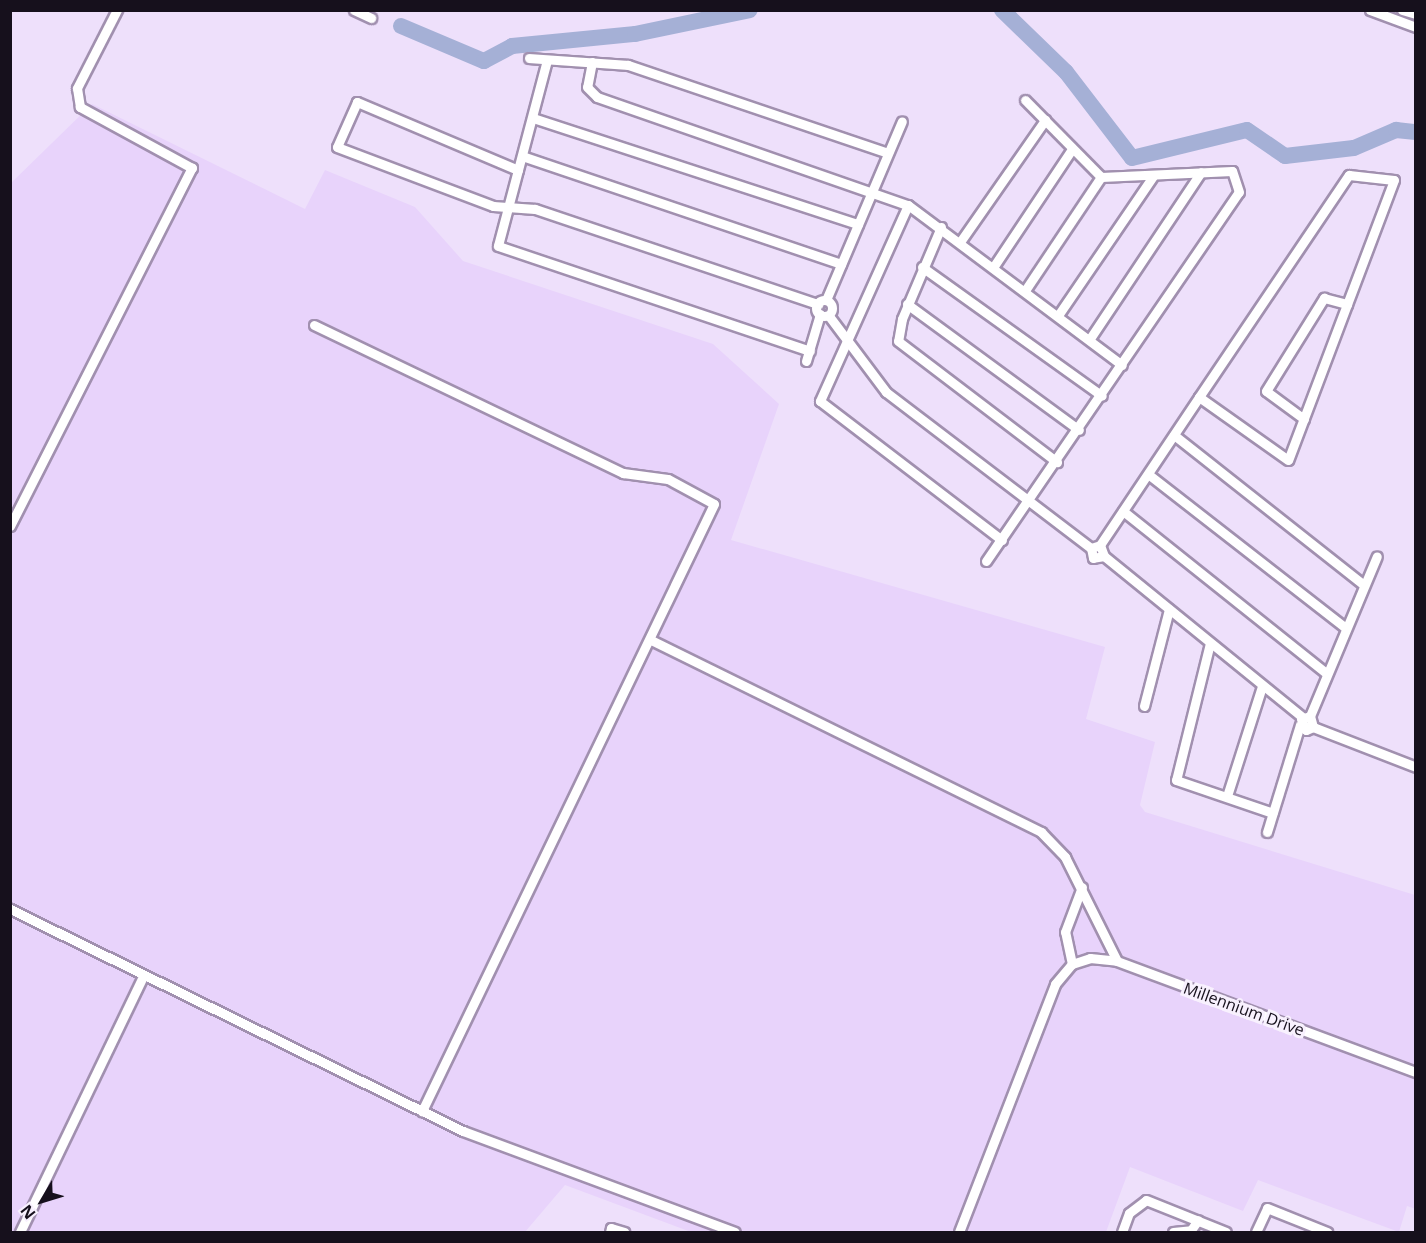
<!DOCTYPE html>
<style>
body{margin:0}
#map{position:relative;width:1426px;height:1243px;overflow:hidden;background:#eee0fb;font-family:"Open Sans",sans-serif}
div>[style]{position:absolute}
.built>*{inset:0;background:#e8d3fb}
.river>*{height:16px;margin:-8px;padding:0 8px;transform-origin:8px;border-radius:8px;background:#a5b0d6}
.roads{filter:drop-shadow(2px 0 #a190af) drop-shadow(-2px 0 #a190af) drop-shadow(0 2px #a190af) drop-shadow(0 -2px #a190af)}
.minor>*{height:9px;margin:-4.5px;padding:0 4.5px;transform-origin:4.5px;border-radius:4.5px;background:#fff}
.minor>.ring{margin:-4.5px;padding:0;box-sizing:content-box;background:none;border:9px solid #fff;border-radius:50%}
span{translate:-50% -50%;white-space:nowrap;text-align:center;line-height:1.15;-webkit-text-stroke:6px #f8f1fe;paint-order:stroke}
.street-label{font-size:16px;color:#16101c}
.frame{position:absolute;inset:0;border:12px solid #16101c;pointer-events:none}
.north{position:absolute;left:12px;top:1171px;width:60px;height:60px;-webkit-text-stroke:4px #f8f1fe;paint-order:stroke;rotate:232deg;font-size:16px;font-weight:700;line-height:24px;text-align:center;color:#16101c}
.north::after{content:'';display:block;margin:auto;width:21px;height:27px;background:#16101c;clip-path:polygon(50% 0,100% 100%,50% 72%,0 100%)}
</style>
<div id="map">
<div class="built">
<div style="clip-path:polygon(92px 104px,305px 209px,325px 170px,415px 207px,463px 261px,713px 344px,779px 404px,731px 540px,1105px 647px,1086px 719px,1155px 742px,1140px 805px,1145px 812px,1415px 895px,1416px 1209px,1407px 1206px,1399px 1232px,1258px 1180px,1243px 1211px,1130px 1167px,1106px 1232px,691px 1232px,565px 1185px,525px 1232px,11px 1232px,11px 183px)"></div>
</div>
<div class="river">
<div style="left:1002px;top:10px;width:89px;rotate:44.1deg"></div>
<div style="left:1066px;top:72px;width:108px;rotate:52.5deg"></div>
<div style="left:1132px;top:158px;width:118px;rotate:-13.7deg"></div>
<div style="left:1247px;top:130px;width:46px;rotate:34.4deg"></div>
<div style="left:1285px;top:156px;width:69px;rotate:-6.6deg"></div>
<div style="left:1354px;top:148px;width:46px;rotate:-23.2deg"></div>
<div style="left:1396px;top:130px;width:20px;rotate:6deg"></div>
<div style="left:401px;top:26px;width:90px;rotate:22.9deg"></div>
<div style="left:484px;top:61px;width:32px;rotate:-28deg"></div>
<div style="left:512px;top:46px;width:124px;rotate:-5.6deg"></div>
<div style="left:635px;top:34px;width:117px;rotate:-11.8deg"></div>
</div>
<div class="roads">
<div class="minor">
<div style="left:354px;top:10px;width:19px;rotate:25deg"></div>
<div style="left:1370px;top:10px;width:49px;rotate:20.3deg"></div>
<div style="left:1402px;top:10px;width:15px;rotate:16deg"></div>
<div style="left:529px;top:58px;width:99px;rotate:4deg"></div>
<div style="left:628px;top:65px;width:274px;rotate:18.7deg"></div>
<div style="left:547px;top:60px;width:192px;rotate:104.8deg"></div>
<div style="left:498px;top:246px;width:329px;rotate:18.6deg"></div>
<div style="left:592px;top:62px;width:25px;rotate:101deg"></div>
<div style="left:587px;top:87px;width:14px;rotate:45deg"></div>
<div style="left:597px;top:97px;width:329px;rotate:19.2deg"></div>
<div style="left:908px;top:205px;width:267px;rotate:36.8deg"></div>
<div style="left:533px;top:118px;width:342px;rotate:18.1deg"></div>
<div style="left:522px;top:156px;width:337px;rotate:18.7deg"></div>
<div style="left:518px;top:170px;width:175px;rotate:-157.1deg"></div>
<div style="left:357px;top:102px;width:49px;rotate:114deg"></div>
<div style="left:337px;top:147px;width:167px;rotate:20.7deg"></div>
<div style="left:493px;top:206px;width:42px;rotate:4.1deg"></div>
<div style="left:535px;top:209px;width:299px;rotate:18.6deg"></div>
<div style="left:908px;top:205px;width:215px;rotate:114.2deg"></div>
<div style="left:820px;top:401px;width:229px;rotate:37.4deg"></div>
<div style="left:941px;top:227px;width:100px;rotate:113deg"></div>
<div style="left:902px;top:319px;width:22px;rotate:100deg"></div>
<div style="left:898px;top:341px;width:200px;rotate:37.3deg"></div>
<div style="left:960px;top:242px;width:149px;rotate:-55.1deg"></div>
<div style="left:994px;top:266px;width:141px;rotate:-56.3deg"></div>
<div style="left:922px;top:267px;width:221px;rotate:35.6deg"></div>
<div style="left:1026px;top:289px;width:135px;rotate:-56.2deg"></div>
<div style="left:826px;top:300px;width:194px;rotate:-67deg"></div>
<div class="ring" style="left:816px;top:300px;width:7px;height:7px"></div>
<div style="left:907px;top:304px;width:213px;rotate:36.2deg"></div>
<div style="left:1059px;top:314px;width:167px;rotate:-55.7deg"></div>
<div style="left:829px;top:316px;width:95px;rotate:53.1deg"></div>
<div style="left:886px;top:392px;width:258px;rotate:37.3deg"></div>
<div style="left:314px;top:325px;width:343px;rotate:25.6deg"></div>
<div style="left:623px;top:473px;width:45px;rotate:7.6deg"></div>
<div style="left:668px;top:479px;width:52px;rotate:28.5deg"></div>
<div style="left:714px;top:504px;width:674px;rotate:115.69deg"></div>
<div style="left:1091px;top:337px;width:198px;rotate:-56.3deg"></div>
<div style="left:806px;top:361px;width:49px;rotate:-73.4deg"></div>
<div style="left:1304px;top:419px;width:47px;rotate:-143.6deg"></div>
<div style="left:1266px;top:391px;width:110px;rotate:-58.1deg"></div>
<div style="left:1324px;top:298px;width:24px;rotate:15deg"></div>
<div style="left:1174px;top:435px;width:242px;rotate:38.3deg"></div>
<div style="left:1148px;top:474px;width:251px;rotate:37.9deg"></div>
<div style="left:1123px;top:511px;width:261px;rotate:38.6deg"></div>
<div style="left:10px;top:526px;width:402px;rotate:-63.1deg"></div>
<div style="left:192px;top:168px;width:128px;rotate:-151.4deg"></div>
<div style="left:80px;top:107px;width:19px;rotate:-99deg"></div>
<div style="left:77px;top:88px;width:88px;rotate:-62.9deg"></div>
<div style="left:1100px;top:545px;width:178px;rotate:-56.2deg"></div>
<div style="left:1199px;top:397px;width:268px;rotate:-56deg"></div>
<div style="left:1349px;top:175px;width:45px;rotate:6.3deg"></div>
<div style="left:1394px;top:180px;width:299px;rotate:110.7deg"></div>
<div style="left:1288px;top:460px;width:109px;rotate:-144.7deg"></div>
<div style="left:1104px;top:556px;width:11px;rotate:170deg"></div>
<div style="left:1093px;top:558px;width:10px;rotate:-101deg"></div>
<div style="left:1091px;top:548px;width:9px;rotate:-18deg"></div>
<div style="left:1100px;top:545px;width:12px;rotate:70deg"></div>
<div style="left:1104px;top:556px;width:255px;rotate:39.1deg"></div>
<div style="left:986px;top:561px;width:447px;rotate:-55.6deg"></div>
<div style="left:1239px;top:192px;width:22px;rotate:-108deg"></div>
<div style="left:1232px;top:171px;width:131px;rotate:177.4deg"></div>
<div style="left:1101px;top:177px;width:108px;rotate:-134.6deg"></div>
<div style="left:651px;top:640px;width:435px;rotate:26.2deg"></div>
<div style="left:1041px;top:832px;width:35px;rotate:46deg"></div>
<div style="left:1065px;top:857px;width:116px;rotate:63.4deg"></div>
<div style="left:1210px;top:643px;width:141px;rotate:103.9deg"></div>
<div style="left:1176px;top:780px;width:102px;rotate:18.8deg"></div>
<div style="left:1144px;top:706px;width:100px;rotate:-75.5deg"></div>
<div style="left:1310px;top:716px;width:173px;rotate:-67.3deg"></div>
<div style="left:1313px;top:727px;width:11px;rotate:-105deg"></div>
<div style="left:1310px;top:716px;width:9px;rotate:162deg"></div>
<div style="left:1301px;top:719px;width:12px;rotate:66deg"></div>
<div style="left:1306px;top:730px;width:8px;rotate:-23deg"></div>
<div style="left:1313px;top:727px;width:110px;rotate:21.2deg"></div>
<div style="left:1227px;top:796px;width:115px;rotate:-72.3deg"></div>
<div style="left:1267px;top:832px;width:112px;rotate:-72.9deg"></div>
<div style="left:10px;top:909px;width:504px;rotate:26.11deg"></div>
<div style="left:463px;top:1131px;width:290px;rotate:20.4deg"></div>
<div style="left:1072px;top:964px;width:19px;rotate:-18deg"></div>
<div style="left:1090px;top:958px;width:27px;rotate:6deg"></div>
<div style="left:1117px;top:961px;width:319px;rotate:20.4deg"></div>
<div style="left:1072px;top:964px;width:33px;rotate:-102deg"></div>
<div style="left:1065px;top:932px;width:48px;rotate:-69.3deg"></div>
<div style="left:20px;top:1232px;width:284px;rotate:-64.3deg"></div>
<div style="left:610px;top:1232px;width:4px;rotate:-76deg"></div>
<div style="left:611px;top:1228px;width:14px;rotate:17deg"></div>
<div style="left:959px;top:1232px;width:266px;rotate:-68.8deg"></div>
<div style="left:1055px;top:984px;width:26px;rotate:-50deg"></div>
<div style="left:1122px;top:1232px;width:20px;rotate:-70deg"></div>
<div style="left:1129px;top:1213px;width:21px;rotate:-37deg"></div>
<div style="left:1146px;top:1200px;width:86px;rotate:21.8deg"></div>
<div style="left:1173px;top:1232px;width:18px;rotate:-6deg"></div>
<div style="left:1191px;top:1230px;width:12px;rotate:-55deg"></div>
<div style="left:1256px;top:1232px;width:26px;rotate:-65deg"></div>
<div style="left:1267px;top:1208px;width:65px;rotate:21.8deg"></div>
</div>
</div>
<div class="street-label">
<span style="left:1244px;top:1009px;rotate:20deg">Millennium Drive</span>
</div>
<div class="frame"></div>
<div class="north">N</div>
</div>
